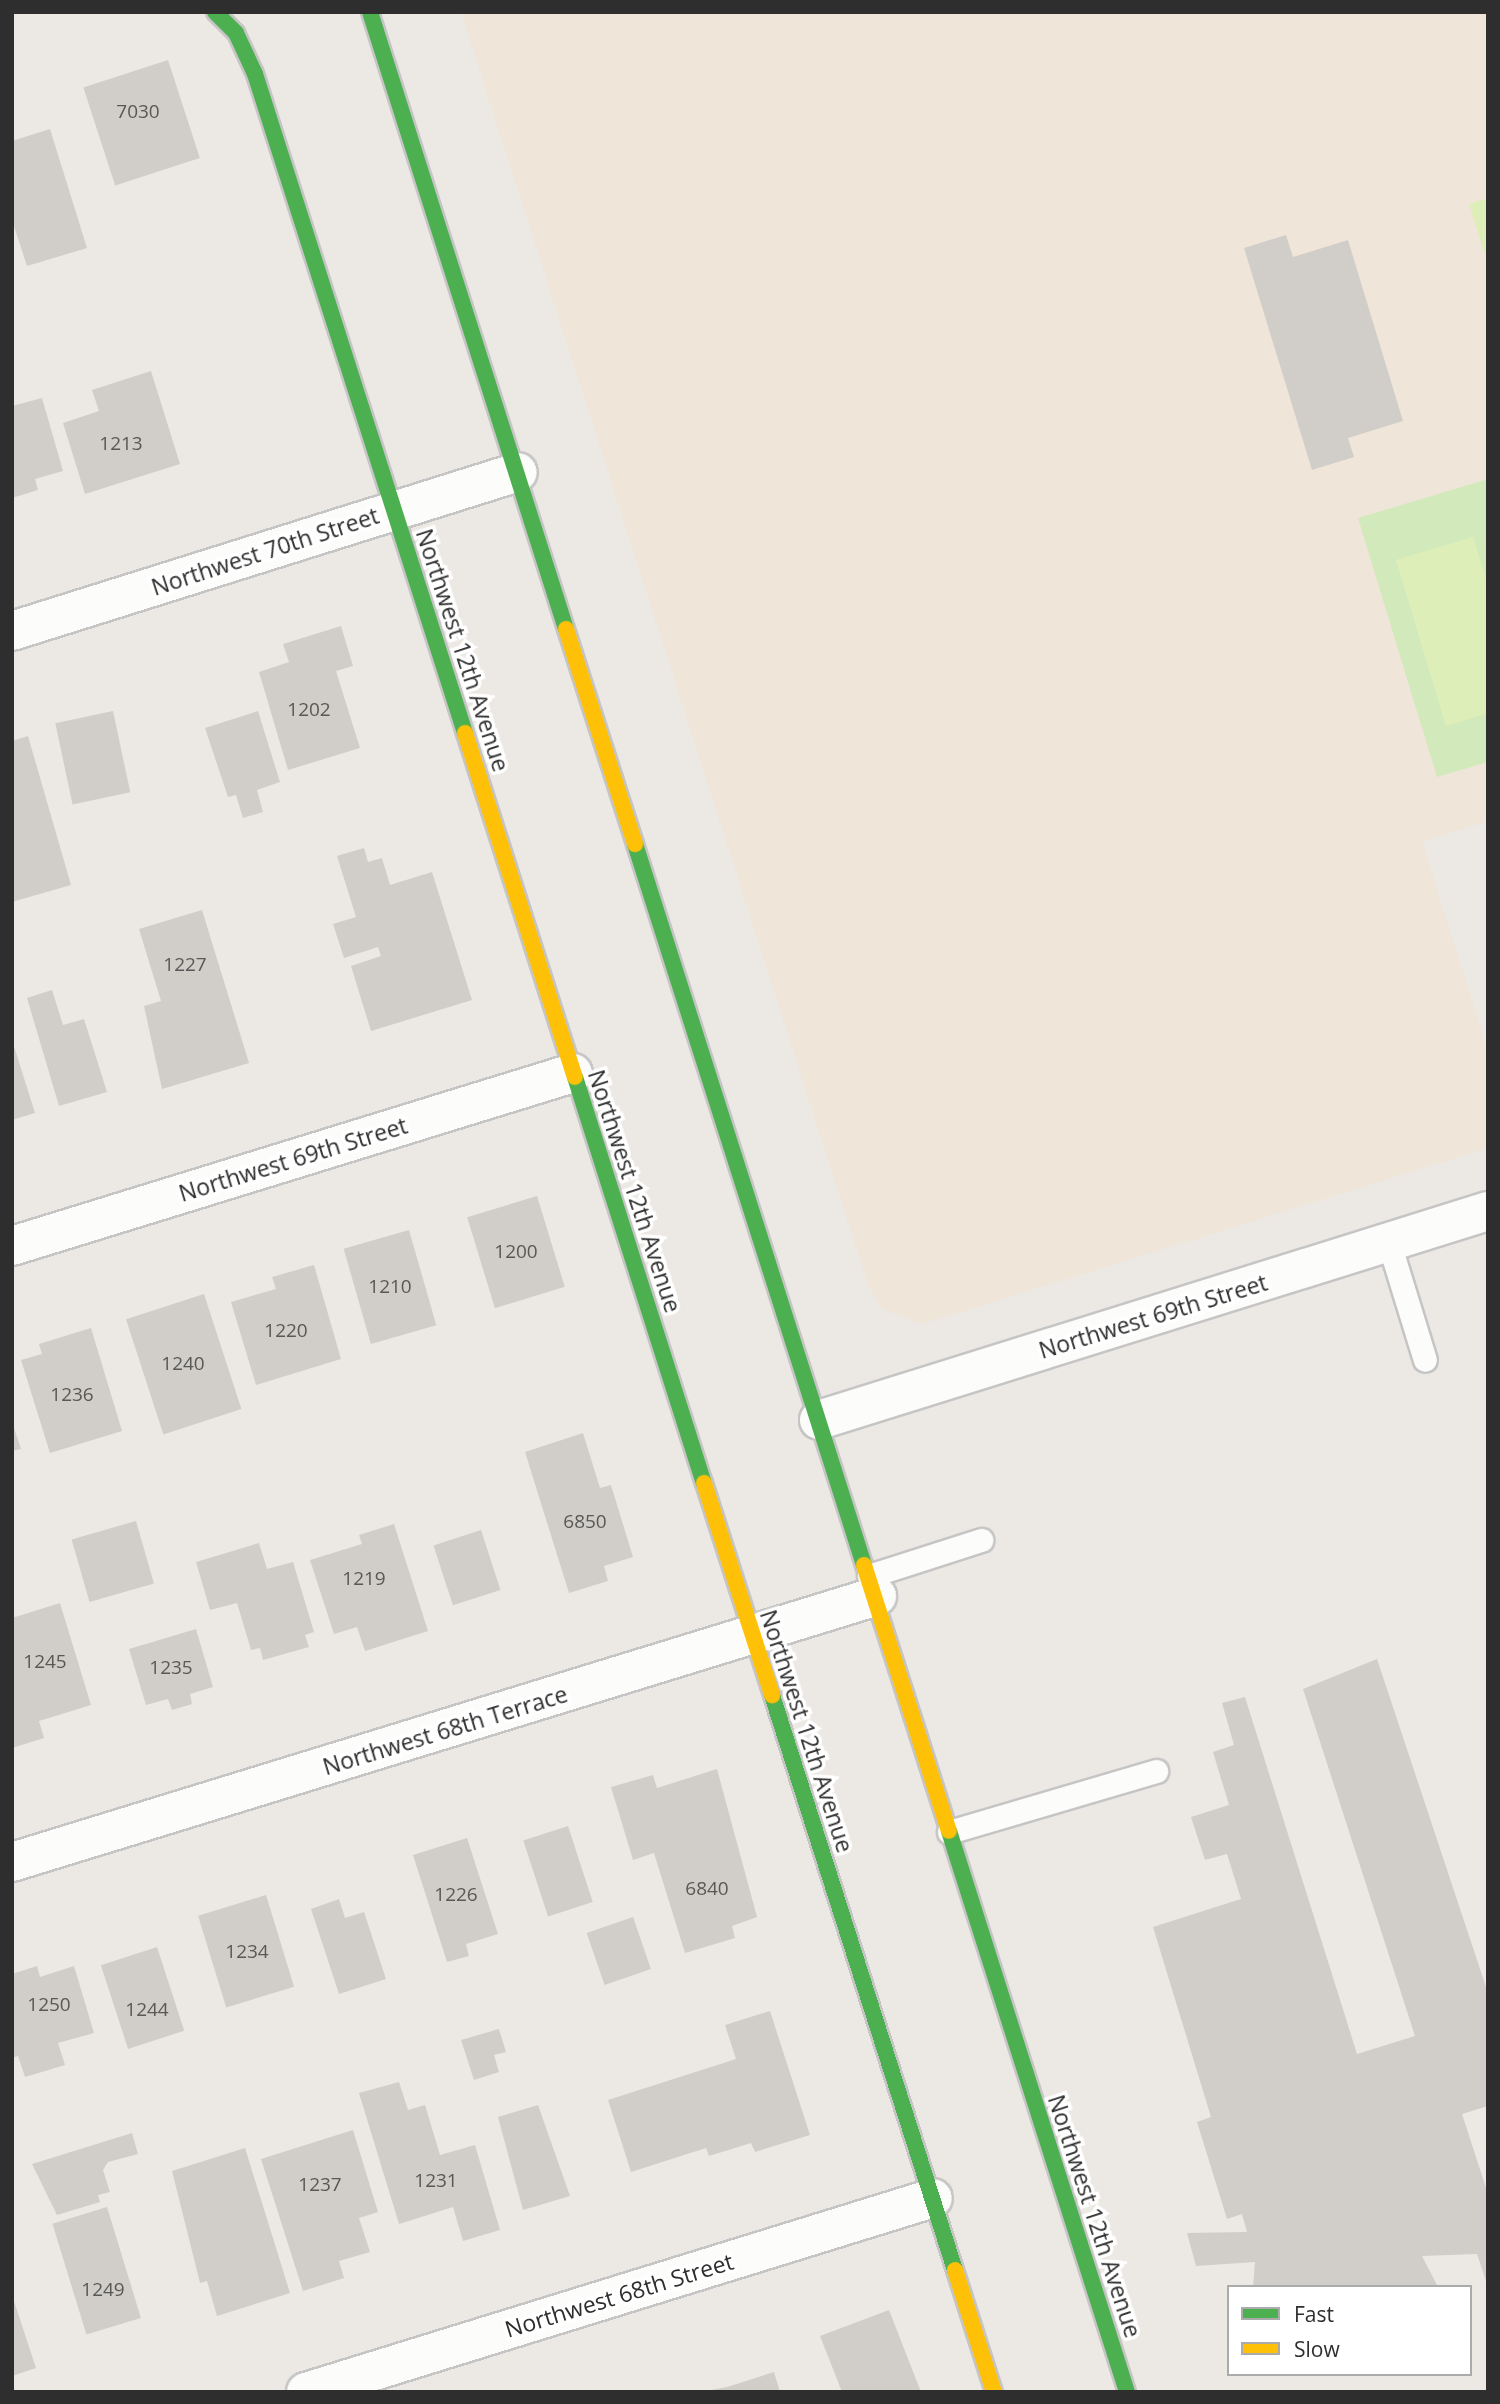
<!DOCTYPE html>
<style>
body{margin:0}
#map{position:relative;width:1500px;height:2404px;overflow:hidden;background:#ece8e4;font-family:"Open Sans",sans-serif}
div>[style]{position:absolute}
.education>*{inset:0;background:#efe5d8}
.green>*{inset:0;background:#d2e9bb}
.pitch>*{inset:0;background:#deeeb8}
.building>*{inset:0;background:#d1ceca;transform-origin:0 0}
.roads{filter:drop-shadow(2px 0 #c6c5c5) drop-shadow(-2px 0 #c6c5c5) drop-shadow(0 2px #c6c5c5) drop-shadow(0 -2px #c6c5c5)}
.lane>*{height:23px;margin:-11.5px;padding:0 11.5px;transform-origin:11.5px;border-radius:11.5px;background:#fcfcfb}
.street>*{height:38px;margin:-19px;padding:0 19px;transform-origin:19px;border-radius:19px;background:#fcfcfb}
.fast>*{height:16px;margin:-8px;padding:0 8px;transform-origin:8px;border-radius:8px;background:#4caf50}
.slow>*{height:16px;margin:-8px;padding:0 8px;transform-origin:8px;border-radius:8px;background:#ffc107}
span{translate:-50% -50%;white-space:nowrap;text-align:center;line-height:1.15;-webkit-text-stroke:7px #fff;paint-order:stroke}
.number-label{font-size:19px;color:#585857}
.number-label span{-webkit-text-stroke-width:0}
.street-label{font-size:23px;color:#2e2e2e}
.frame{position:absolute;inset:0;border:14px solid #2e2e2e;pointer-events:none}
.legend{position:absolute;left:1227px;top:2285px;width:245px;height:91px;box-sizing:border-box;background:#fff;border:2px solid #ababab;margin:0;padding:9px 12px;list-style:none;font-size:21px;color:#2e2e2e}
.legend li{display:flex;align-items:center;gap:14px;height:35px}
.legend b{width:35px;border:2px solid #ababab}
</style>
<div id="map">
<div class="education">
<div style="clip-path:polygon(461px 12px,1488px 12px,1488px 821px,1422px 842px,1488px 1051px,1488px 1148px,922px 1324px,882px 1309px,868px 1285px)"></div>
</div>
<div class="green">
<div style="clip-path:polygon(1488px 479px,1488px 762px,1437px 777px,1358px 518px)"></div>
</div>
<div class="pitch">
<div style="clip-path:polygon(1488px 198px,1488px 264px,1469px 204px)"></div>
<div style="clip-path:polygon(1473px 537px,1488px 585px,1488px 713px,1446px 726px,1396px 560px)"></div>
</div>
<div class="building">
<div style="left:168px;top:60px;width:103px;height:89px;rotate:72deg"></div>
<div style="clip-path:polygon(50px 129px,87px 248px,27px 266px,12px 220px,12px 141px)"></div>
<div style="clip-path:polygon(1286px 235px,1293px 257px,1348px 240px,1403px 421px,1348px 438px,1354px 457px,1312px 470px,1244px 248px)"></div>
<div style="clip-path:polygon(151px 371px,180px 464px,85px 494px,63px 423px,99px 411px,92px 390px)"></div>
<div style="clip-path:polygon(42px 398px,63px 471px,35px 479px,38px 490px,12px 498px,12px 406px)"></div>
<div style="clip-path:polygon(341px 626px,353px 666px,336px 671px,360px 748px,288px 770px,259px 672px,289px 662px,283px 644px)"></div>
<div style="left:113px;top:711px;width:83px;height:59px;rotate:78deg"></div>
<div style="clip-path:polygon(258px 711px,280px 782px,257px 790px,263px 812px,243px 818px,236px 795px,228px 797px,205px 728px)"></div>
<div style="clip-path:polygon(28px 736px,71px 885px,12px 902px,12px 741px)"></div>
<div style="clip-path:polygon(364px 848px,368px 862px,382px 858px,390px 885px,432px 872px,472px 1000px,371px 1031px,351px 966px,381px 956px,378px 947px,344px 958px,333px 924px,356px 917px,337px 856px)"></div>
<div style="clip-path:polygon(202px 910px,249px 1063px,162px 1089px,144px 1006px,161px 1001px,139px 929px)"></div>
<div style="clip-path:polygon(52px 990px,63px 1025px,84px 1019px,107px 1092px,59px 1106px,27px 998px)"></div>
<div style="clip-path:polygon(12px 1040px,35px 1113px,12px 1120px)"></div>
<div style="left:537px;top:1196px;width:95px;height:73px;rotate:73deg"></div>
<div style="left:409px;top:1230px;width:99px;height:68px;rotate:74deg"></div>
<div style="clip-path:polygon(314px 1265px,341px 1359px,256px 1385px,231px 1302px,276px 1289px,272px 1277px)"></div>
<div style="left:204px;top:1294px;width:121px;height:82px;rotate:72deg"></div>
<div style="clip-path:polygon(91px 1328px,122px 1431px,50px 1453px,21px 1360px,42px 1354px,39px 1344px)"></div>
<div style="clip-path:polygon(12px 1422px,21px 1449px,12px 1451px)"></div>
<div style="clip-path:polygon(583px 1433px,600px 1488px,611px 1485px,633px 1557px,604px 1566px,608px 1581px,569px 1593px,525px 1452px)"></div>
<div style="left:136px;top:1521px;width:65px;height:67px;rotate:74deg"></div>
<div style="clip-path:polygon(394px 1524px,428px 1631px,365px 1651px,357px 1627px,334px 1634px,310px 1560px,362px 1544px,359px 1535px)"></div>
<div style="left:481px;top:1530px;width:63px;height:50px;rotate:72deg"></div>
<div style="clip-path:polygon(259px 1543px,267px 1569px,293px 1562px,314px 1632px,305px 1635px,309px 1647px,263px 1660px,260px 1648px,251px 1650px,237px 1603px,210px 1610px,196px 1562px)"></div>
<div style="clip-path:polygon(60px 1603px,91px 1705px,39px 1721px,44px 1738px,12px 1748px,12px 1618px)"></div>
<div style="clip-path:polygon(196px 1629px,213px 1687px,190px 1694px,192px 1704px,172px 1710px,168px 1699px,146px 1705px,129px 1649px)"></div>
<div style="clip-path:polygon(1377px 1659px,1488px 1993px,1488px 2106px,1462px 2114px,1488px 2194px,1488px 2287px,1477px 2254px,1422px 2256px,1438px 2287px,1253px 2287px,1255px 2262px,1196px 2266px,1187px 2233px,1247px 2232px,1242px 2214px,1227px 2219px,1197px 2122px,1211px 2117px,1153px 1927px,1241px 1899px,1227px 1854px,1205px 1860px,1191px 1817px,1229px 1805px,1213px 1752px,1234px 1745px,1222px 1703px,1245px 1697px,1357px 2054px,1415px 2036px,1303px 1689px)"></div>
<div style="clip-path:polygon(717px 1769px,757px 1917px,732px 1926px,735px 1938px,685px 1953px,654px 1853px,633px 1860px,611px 1787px,653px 1775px,657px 1788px)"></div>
<div style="left:568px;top:1826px;width:80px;height:47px;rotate:72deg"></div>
<div style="clip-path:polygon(467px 1838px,498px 1934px,466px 1944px,469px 1956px,447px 1962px,413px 1855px)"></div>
<div style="left:266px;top:1895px;width:96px;height:71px;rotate:73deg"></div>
<div style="clip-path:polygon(339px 1899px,345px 1918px,364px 1912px,386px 1979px,339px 1994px,311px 1909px)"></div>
<div style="left:633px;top:1917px;width:55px;height:49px;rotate:71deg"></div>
<div style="left:157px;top:1947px;width:88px;height:59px;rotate:72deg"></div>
<div style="clip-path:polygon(37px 1966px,40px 1977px,74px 1966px,94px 2033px,58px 2043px,65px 2065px,25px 2077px,18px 2056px,12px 2058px,12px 1974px)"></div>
<div style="clip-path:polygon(770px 2011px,810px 2135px,755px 2152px,751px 2143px,709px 2156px,706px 2148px,631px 2172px,608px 2100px,736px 2059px,725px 2025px)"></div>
<div style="clip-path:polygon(499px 2029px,506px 2052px,494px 2055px,499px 2072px,474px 2080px,461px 2040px)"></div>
<div style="clip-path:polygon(399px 2082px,408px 2110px,425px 2105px,440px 2155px,475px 2145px,500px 2230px,463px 2241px,453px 2207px,399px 2224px,359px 2093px)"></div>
<div style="clip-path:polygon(538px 2105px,570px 2196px,523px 2210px,498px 2117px)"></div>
<div style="clip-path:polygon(353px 2130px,378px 2212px,359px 2218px,370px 2252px,339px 2261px,344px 2278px,303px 2291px,261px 2159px)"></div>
<div style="clip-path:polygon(132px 2133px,138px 2154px,108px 2162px,103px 2170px,110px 2192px,98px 2195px,100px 2202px,57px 2215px,32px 2164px)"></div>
<div style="clip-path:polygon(245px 2148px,290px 2293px,217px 2316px,207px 2281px,200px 2283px,172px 2171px)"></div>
<div style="left:107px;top:2207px;width:116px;height:57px;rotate:73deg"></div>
<div style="clip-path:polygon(12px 2295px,36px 2368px,12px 2376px)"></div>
<div style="clip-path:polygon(889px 2310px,921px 2392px,842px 2392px,820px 2336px)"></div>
<div style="clip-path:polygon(774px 2372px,780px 2392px,702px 2392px,727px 2387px)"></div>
</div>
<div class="roads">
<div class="lane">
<div style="left:1389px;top:1243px;width:122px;rotate:72.9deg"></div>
<div style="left:869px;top:1576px;width:118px;rotate:-17.8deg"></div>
<div style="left:949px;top:1832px;width:216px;rotate:-16.4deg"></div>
</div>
<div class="street">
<div style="left:12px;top:631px;width:530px;rotate:-17.44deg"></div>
<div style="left:12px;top:1246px;width:587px;rotate:-17.14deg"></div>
<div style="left:819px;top:1420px;width:701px;rotate:-17.35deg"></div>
<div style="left:12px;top:1862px;width:905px;rotate:-17.09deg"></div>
<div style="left:306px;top:2392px;width:656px;rotate:-17.19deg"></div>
</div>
<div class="fast">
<div style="left:215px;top:12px;width:30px;rotate:45deg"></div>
<div style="left:236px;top:33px;width:45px;rotate:65.1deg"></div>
<div style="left:255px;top:74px;width:692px;rotate:72.32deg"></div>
<div style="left:370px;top:12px;width:647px;rotate:72.38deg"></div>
<div style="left:635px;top:844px;width:756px;rotate:72.38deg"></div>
<div style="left:575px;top:1077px;width:426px;rotate:72.4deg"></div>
<div style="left:772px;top:1695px;width:603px;rotate:72.35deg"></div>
<div style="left:949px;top:1831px;width:589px;rotate:72.4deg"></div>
</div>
<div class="slow">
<div style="left:566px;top:629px;width:226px;rotate:72.2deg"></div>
<div style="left:465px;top:733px;width:361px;rotate:72.3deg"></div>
<div style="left:704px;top:1483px;width:223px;rotate:72.2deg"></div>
<div style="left:864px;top:1565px;width:279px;rotate:72.3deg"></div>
<div style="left:955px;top:2270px;width:128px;rotate:72.3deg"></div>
</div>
</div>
<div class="number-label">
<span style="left:138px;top:112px">7030</span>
<span style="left:121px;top:444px">1213</span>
<span style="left:309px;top:710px">1202</span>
<span style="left:185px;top:965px">1227</span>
<span style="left:516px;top:1252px">1200</span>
<span style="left:390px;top:1287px">1210</span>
<span style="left:286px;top:1331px">1220</span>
<span style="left:183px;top:1364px">1240</span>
<span style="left:72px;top:1395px">1236</span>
<span style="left:585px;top:1522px">6850</span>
<span style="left:364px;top:1579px">1219</span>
<span style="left:45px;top:1662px">1245</span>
<span style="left:171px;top:1668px">1235</span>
<span style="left:707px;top:1889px">6840</span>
<span style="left:456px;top:1895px">1226</span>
<span style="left:247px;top:1952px">1234</span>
<span style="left:49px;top:2005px">1250</span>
<span style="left:147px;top:2010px">1244</span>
<span style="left:436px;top:2181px">1231</span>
<span style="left:320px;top:2185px">1237</span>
<span style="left:103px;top:2290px">1249</span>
</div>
<div class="street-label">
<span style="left:265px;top:551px;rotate:-18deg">Northwest 70th Street</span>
<span style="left:463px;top:650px;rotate:72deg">Northwest 12th Avenue</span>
<span style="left:293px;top:1159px;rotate:-17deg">Northwest 69th Street</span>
<span style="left:635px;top:1191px;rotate:72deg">Northwest 12th Avenue</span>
<span style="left:1153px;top:1316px;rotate:-17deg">Northwest 69th Street</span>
<span style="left:445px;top:1730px;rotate:-17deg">Northwest 68th Terrace</span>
<span style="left:807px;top:1731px;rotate:72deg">Northwest 12th Avenue</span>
<span style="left:1095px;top:2216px;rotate:72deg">Northwest 12th Avenue</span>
<span style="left:619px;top:2295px;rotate:-17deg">Northwest 68th Street</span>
</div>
<div class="frame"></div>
<ul class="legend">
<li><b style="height:9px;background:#4caf50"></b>Fast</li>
<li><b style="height:9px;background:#ffc107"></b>Slow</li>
</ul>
</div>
